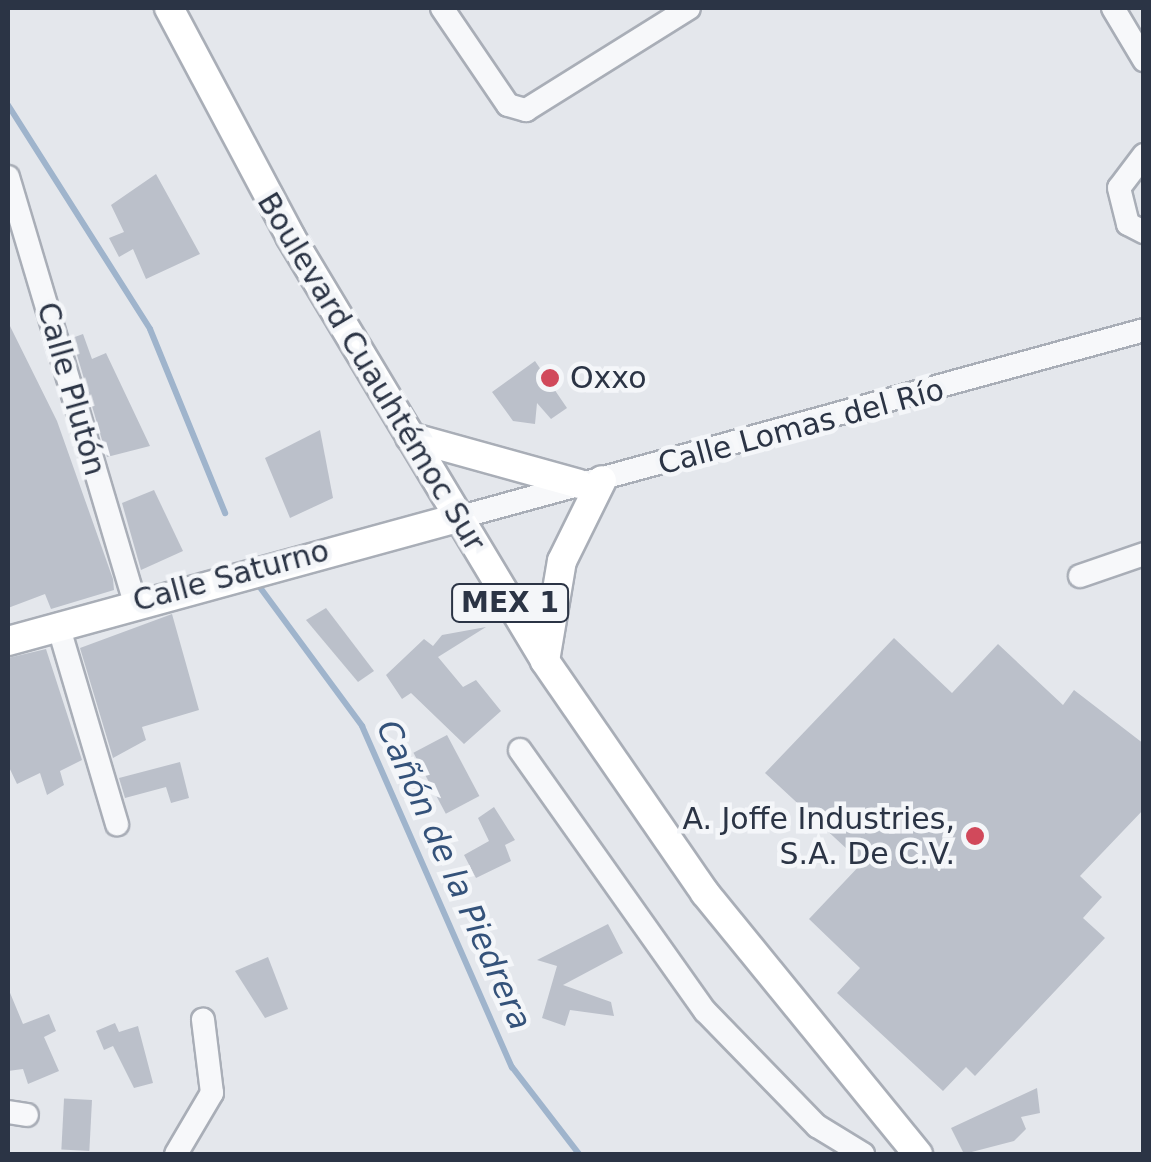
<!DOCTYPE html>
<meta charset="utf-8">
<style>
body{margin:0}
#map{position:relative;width:1151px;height:1162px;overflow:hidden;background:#e4e7ec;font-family:"DejaVu Sans",sans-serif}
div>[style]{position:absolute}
.stream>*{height:6px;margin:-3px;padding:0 3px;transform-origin:3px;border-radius:3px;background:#9fb4cc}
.building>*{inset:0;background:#bbc0ca;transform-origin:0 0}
.roads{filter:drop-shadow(2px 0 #a9aeb7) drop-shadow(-2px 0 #a9aeb7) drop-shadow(0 2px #a9aeb7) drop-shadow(0 -2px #a9aeb7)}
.minor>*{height:22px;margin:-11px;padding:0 11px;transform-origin:11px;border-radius:11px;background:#f7f8fa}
.major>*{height:28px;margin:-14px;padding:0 14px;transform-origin:14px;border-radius:14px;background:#fff}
.dots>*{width:28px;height:28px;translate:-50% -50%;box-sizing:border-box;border:5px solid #f4f6f9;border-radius:50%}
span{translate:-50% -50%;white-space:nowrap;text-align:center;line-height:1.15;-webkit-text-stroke:9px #f4f6f9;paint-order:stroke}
.shield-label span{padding:2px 8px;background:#f4f6f9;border:2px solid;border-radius:8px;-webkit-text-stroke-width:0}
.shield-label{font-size:28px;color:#2b3445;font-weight:700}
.street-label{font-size:30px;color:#2b3445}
.poi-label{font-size:30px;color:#2b3445}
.left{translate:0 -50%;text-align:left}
.right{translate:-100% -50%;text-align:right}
.water-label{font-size:32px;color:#34527a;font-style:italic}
.frame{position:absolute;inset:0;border:10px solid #2b3445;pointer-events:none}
</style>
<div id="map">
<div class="stream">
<div style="left:8px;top:105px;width:265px;rotate:57.6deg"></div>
<div style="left:150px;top:329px;width:199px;rotate:67.8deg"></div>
<div style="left:256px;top:582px;width:179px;rotate:53.6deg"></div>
<div style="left:362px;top:726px;width:373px;rotate:66.3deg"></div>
<div style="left:512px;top:1067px;width:110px;rotate:52.4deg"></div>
</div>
<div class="building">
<div style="clip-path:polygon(156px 174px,200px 254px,146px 279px,133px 249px,119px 257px,109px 238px,124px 232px,111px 205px)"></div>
<div style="clip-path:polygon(8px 322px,57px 421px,113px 579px,114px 590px,51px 609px,45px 594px,8px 608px)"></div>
<div style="clip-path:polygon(83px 334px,92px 359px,106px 353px,150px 446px,107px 457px,72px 338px)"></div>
<div style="clip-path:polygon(535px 361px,567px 408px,551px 419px,537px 403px,535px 424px,513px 421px,492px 392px)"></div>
<div style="clip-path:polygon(320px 430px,333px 498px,290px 518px,265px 458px)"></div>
<div style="clip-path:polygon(154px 490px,183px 551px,141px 570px,122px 503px)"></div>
<div style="clip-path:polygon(326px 608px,374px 671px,358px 682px,306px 620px)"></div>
<div style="clip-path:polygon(172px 614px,199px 710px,142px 727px,146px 740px,113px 758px,80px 648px)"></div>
<div style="clip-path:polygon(486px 627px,438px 657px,463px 687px,476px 680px,501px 711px,464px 744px,411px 693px,402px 699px,386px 675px,424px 639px,433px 646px,442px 635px)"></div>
<div style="clip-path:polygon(894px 638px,952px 693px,998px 644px,1063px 705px,1074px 690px,1144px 744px,1144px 809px,1080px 876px,1102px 897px,1083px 918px,1105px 938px,975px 1076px,966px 1067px,943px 1091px,837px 993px,860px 968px,809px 919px,862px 863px,765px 773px)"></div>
<div style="clip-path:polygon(46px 649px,82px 760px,60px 771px,64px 785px,47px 795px,40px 773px,17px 784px,8px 765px,8px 658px)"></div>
<div style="left:447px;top:735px;width:69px;height:38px;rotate:62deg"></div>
<div style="clip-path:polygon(180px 762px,189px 798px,171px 803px,166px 787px,125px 798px,119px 778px)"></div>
<div style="clip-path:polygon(494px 807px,515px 840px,505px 845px,511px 861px,476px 878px,464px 855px,489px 841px,478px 818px)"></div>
<div style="clip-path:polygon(608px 924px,623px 953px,563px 985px,611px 1002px,614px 1016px,570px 1010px,565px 1026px,542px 1018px,557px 966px,537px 960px)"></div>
<div style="clip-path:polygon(268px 957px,288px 1009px,265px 1018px,235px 971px)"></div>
<div style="clip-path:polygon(8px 988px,23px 1024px,49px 1014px,56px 1031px,44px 1037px,59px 1071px,28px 1084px,23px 1069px,8px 1071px)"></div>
<div style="clip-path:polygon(115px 1023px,119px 1032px,138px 1026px,153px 1083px,134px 1088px,113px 1046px,104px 1050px,96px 1031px)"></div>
<div style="clip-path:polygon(1037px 1088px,1040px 1113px,1021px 1117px,1026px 1129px,1014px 1141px,964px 1154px,951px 1128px)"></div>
<div style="left:92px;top:1100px;width:51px;height:28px;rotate:93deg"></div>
</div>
<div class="roads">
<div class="minor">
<div style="left:442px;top:8px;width:117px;rotate:55.8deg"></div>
<div style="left:508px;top:105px;width:19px;rotate:16deg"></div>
<div style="left:526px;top:110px;width:192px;rotate:-32deg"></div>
<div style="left:1113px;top:8px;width:61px;rotate:59.2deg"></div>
<div style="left:1144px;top:155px;width:41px;rotate:127.1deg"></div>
<div style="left:1119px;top:188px;width:37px;rotate:76deg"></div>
<div style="left:1128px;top:224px;width:18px;rotate:27deg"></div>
<div style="left:8px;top:177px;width:444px;rotate:73.4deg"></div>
<div style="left:457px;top:518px;width:712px;rotate:-15.3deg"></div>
<div style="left:1080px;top:576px;width:68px;rotate:-19deg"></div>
<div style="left:58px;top:625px;width:208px;rotate:73.5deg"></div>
<div style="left:520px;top:750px;width:320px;rotate:54.7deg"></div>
<div style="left:705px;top:1011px;width:161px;rotate:45.8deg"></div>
<div style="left:817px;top:1126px;width:54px;rotate:31.3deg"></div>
<div style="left:8px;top:1112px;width:19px;rotate:9deg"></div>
<div style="left:176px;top:1154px;width:71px;rotate:-59.5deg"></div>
<div style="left:212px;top:1093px;width:74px;rotate:-97deg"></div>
</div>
<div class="major">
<div style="left:169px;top:8px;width:258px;rotate:62deg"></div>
<div style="left:290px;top:236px;width:496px;rotate:59deg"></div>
<div style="left:545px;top:661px;width:282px;rotate:55.4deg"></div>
<div style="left:705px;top:893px;width:337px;rotate:50.8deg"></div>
<div style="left:410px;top:437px;width:175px;rotate:15.5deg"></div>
<div style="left:8px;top:641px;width:466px;rotate:-15.3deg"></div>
<div style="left:545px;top:661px;width:101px;rotate:-80.4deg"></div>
<div style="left:562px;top:561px;width:90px;rotate:-63.7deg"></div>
</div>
</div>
<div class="dots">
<div style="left:550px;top:378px;background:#d1495b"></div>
<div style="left:975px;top:836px;background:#d1495b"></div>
</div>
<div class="shield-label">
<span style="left:510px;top:603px">MEX 1</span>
</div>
<div class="street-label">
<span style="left:371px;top:372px;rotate:59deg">Boulevard Cuauhtémoc Sur</span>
<span style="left:71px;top:389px;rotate:74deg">Calle Plutón</span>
<span style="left:801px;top:427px;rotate:-15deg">Calle Lomas del Río</span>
<span style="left:231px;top:576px;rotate:-15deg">Calle Saturno</span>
</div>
<div class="poi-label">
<span class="left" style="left:570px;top:378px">Oxxo</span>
<span class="right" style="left:955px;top:836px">A. Joffe Industries,<br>S.A. De C.V.</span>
</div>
<div class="water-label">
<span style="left:454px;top:875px;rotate:66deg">Cañón de la Piedrera</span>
</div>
<div class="frame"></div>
</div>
